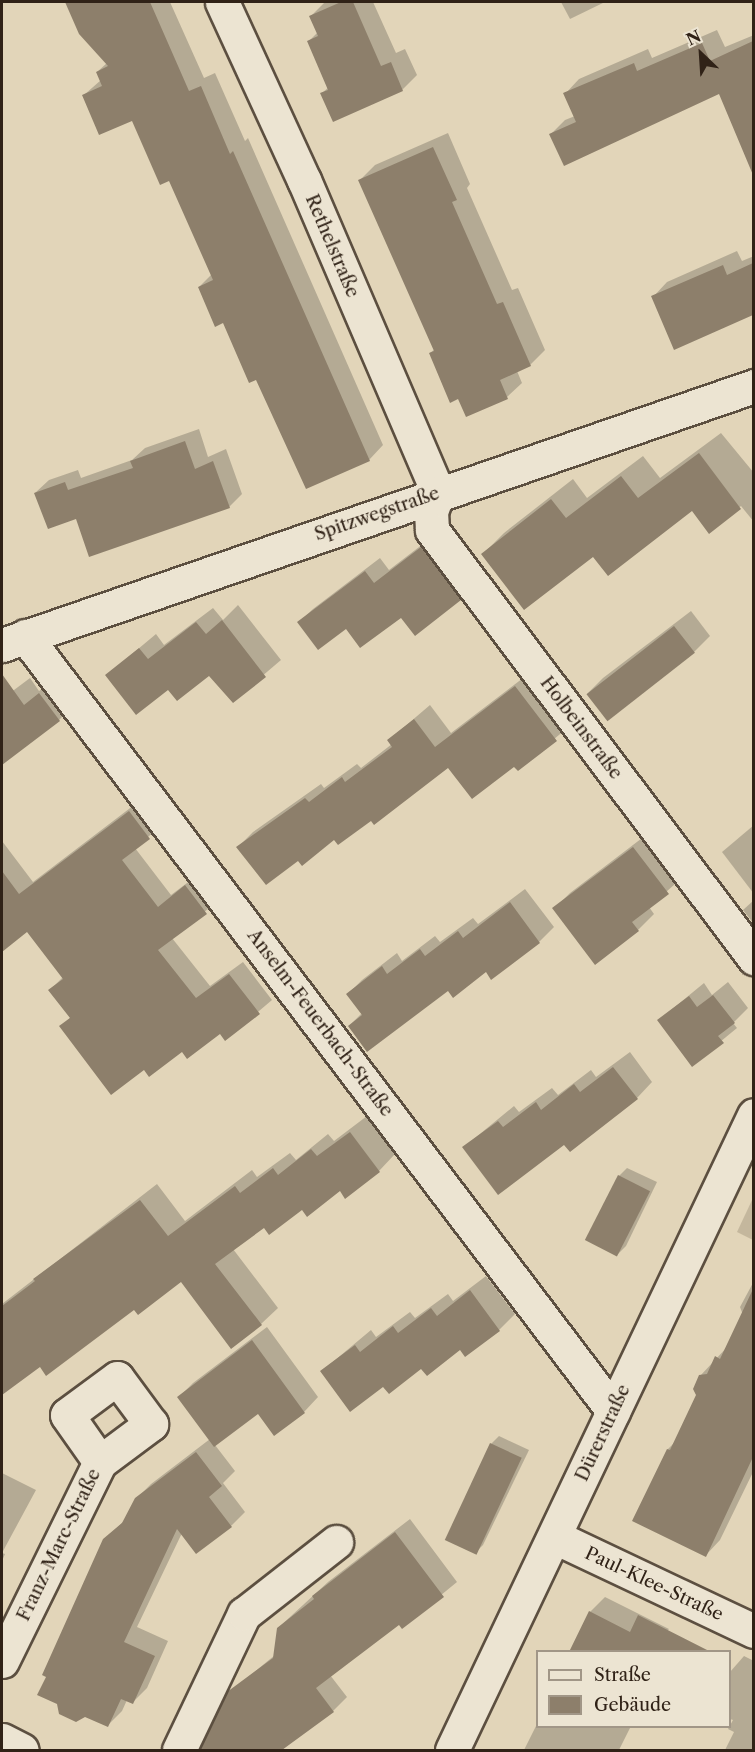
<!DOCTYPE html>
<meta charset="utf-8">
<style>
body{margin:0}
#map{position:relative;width:755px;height:1752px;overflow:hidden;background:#e2d5b9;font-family:"Libre Caslon Text",serif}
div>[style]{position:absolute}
.green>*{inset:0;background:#c4b79d}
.shadow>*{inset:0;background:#0003}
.building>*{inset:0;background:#8d7f6b;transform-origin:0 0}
.roads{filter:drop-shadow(2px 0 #5c4f40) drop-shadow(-2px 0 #5c4f40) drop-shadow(0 2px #5c4f40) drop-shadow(0 -2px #5c4f40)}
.minor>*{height:33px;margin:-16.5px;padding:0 16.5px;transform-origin:16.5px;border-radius:16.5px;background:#ece4d2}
span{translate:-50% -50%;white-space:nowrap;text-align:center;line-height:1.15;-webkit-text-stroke:4.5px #ece4d2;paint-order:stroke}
.street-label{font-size:18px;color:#302217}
.frame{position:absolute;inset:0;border:3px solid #302217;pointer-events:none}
.legend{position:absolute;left:536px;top:1650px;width:195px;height:78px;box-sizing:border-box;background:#ece4d2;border:2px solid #a19687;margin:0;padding:8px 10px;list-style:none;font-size:18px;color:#302217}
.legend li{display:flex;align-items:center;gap:12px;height:30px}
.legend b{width:30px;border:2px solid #a19687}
.north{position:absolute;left:671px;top:24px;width:60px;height:60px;-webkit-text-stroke:4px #ece4d2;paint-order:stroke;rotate:335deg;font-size:16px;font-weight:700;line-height:24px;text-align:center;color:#302217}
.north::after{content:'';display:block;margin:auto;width:21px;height:27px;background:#302217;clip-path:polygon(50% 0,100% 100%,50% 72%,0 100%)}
</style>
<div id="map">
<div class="green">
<div style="clip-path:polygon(753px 1198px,753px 1240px,737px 1232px)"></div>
</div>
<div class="shadow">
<div style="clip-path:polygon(66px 2px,170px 2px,204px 78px,215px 73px,245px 141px,248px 138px,383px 445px,369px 460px,257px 378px,224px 321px,199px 287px,212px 274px,170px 179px,133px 119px,84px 95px,101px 80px,97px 72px,107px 63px,80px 33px)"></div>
<div style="clip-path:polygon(325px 2px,373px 2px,396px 53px,405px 49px,417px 75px,402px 90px,322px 93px,329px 87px,309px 41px,318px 32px,311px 16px)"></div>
<div style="clip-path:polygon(561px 2px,605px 2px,570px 19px)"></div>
<div style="clip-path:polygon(717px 30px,725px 47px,754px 35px,754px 141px,743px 146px,719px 92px,551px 134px,565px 120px,575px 116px,565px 94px,579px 79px,648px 49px,652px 58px)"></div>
<div style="clip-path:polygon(448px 133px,470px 184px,467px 188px,512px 290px,518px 288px,545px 350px,530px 365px,517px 371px,522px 383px,507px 397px,459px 397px,430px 353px,435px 349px,360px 180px,375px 165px)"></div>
<div style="clip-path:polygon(737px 251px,742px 261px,754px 256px,754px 313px,675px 348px,653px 297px,667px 282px)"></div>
<div style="clip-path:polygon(199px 429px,208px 457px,226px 449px,242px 494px,229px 507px,77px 517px,35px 493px,49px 480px,78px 470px,81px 478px,132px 460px,145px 448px)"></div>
<div style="clip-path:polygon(721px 433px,754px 473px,754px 522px,741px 506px,709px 532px,692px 509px,593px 555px,483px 554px,504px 533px,573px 479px,587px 498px,643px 456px,660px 478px)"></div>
<div style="clip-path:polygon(436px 534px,474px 585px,415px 634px,401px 616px,347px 627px,299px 622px,313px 609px,380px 558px,389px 570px)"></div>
<div style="clip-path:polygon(238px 605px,281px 660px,233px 701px,209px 674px,168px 688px,107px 675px,156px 634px,164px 645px,213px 608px,223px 620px)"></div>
<div style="clip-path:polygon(691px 611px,710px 636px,694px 652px,606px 718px,587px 694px,603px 678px)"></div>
<div style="clip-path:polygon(531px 672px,571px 725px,518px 769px,514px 765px,448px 766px,371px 818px,298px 859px,238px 847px,253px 832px,321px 784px,324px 788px,357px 764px,361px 768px,392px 744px,389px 740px,430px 705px,451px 733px)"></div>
<div style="clip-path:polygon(30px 678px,39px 691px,55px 680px,74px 705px,59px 720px,10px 757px,2px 746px,2px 699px)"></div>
<div style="clip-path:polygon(142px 799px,162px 825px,135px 848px,171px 895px,199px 874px,219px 900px,172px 938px,210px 986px,243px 962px,272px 1000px,226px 1039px,220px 1032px,144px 1068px,61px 1026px,71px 1017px,50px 990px,63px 977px,27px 930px,13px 941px,2px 926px,2px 841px,33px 882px)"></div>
<div style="clip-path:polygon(754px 825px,754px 894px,722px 852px)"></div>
<div style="clip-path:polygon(650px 832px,683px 877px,649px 907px,654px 914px,638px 930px,554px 909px,570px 893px)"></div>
<div style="clip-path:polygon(525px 889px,554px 927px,539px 942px,492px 978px,486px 970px,448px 989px,349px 1026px,362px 1013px,348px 994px,362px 980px,397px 953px,402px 961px,435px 936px,440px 942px,473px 918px,478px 924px)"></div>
<div style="clip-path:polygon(754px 900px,754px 924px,743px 910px)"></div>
<div style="clip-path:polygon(728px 982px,748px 1008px,733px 1023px,737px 1028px,692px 1065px,659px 1020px,704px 983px,712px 995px)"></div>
<div style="clip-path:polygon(630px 1052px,652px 1082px,637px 1098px,564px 1142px,464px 1147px,514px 1106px,519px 1112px,552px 1088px,558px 1095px,591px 1070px,596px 1077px)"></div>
<div style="clip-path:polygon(367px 1116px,395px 1154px,379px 1171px,264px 1226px,233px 1249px,278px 1308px,261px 1324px,181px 1280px,40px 1365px,2px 1394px,2px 1304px,157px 1184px,185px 1221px,252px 1170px,257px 1177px,290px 1153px,296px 1160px,328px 1134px,334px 1141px)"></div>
<div style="clip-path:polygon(627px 1168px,657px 1182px,626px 1246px,618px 1254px,619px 1176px)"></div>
<div style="clip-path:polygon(486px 1276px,515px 1314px,499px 1330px,383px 1385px,322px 1371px,371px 1330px,376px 1337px,410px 1312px,415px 1318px,448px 1294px,453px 1301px)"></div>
<div style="clip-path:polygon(754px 1281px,754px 1470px,720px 1540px,706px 1555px,668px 1449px,676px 1441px,698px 1395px,700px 1376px,729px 1345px,743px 1315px,740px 1307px)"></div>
<div style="clip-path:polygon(267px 1327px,318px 1397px,304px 1412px,259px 1412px,215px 1445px,235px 1471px,223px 1483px,245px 1512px,231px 1526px,182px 1533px,137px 1627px,168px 1641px,147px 1688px,133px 1702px,127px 1700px,122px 1711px,107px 1726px,104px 1540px,126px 1519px,136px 1499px,151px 1484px,210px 1439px,179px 1397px,193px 1383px)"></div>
<div style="clip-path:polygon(499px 1436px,529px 1450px,483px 1545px,475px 1553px,491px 1444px)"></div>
<div style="clip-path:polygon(2px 1473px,36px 1490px,2px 1553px,5px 1554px,2px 1561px)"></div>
<div style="clip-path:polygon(410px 1519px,457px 1582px,402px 1627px,399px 1623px,330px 1675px,347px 1697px,333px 1711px,283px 1748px,285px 1750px,201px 1750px,229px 1693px,275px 1655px,278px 1628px,328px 1582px)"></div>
<div style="clip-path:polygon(605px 1597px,669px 1629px,655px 1644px,641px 1652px,590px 1612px)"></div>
<div style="clip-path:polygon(744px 1656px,754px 1661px,754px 1750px,725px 1750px,734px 1732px,728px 1729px,733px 1720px,730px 1719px,730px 1672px)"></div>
<div style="clip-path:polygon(538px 1722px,538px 1726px,631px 1726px,619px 1750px,524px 1750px)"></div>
</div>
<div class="building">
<div style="clip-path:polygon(65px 2px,150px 2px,189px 91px,201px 86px,230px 154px,233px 151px,370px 461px,306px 489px,256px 380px,249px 383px,223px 323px,215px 327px,198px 287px,213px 280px,169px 181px,160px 185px,132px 121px,99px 135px,82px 95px,102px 86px,96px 72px,108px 66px,79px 34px)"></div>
<div style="clip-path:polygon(341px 2px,353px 2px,381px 66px,391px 62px,403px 91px,333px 122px,320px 93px,328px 90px,307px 41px,318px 36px,309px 16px)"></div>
<div style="clip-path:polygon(753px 41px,753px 175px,719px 94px,564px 166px,549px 134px,576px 122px,563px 93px,634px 63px,637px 71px,702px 43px,710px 61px)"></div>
<div style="clip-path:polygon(433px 147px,457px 200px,452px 202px,497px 304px,503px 302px,531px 366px,500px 380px,508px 399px,466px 417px,458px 399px,450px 403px,429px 353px,434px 351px,358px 180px)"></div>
<div style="clip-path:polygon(753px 263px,753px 315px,674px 350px,651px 296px,723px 265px,727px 275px)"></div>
<div style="clip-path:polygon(185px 441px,195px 469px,213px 461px,230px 508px,89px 557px,76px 519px,48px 529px,34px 493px,65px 482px,68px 490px,133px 468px,130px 461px)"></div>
<div style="clip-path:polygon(699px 453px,741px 509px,709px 534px,692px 511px,608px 576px,593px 557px,524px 610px,481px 554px,551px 499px,566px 518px,621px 476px,638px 498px)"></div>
<div style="clip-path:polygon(421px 547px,461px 600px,415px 636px,401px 618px,360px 648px,346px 629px,318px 650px,297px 622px,365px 571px,374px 583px)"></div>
<div style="clip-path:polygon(222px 620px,266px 677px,233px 703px,209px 676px,177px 701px,168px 690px,136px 715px,105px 675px,139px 648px,148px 659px,196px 622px,206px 634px)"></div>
<div style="left:674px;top:626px;width:34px;height:111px;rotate:52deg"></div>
<div style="clip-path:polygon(2px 674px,24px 705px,39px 693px,60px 721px,2px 765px)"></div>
<div style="clip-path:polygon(515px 686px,557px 741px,518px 771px,514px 767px,472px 799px,448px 768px,374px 825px,371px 821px,338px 845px,334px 840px,302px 866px,298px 861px,266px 885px,236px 847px,305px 798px,309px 802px,342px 777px,345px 782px,392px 747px,387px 740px,414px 719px,435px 747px)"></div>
<div style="clip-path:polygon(129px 811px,150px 839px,122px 860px,158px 907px,185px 885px,207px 914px,158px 950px,196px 998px,229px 974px,260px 1014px,225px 1041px,220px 1034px,187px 1059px,182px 1052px,149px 1077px,144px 1070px,111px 1095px,59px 1026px,70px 1018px,48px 990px,63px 979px,27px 932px,2px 952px,2px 871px,19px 894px)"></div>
<div style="clip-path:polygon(633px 847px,669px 894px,632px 922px,639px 931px,595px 965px,552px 908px)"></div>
<div style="clip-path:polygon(510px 902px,540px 943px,491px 980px,486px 972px,453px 998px,448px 991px,367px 1052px,348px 1026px,362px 1015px,346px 994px,382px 966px,387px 974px,420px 949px,425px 956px,458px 931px,463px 938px)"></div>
<div style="clip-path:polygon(713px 995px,735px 1023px,718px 1036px,724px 1043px,692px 1067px,657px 1020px,689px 996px,697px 1007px)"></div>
<div style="clip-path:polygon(613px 1067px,638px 1099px,570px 1152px,564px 1145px,498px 1195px,462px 1147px,498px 1121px,503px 1127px,536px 1102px,541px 1110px,574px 1084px,580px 1092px)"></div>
<div style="clip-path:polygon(350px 1132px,380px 1172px,345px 1199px,340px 1191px,307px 1217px,302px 1210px,269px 1235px,264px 1228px,215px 1264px,262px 1325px,231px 1349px,181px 1282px,138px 1315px,134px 1310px,46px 1376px,40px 1367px,2px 1395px,2px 1306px,35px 1281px,33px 1279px,140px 1200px,168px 1236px,235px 1186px,240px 1193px,273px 1168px,278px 1175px,311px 1149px,317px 1156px)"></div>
<div style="left:618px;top:1175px;width:36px;height:73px;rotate:27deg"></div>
<div style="clip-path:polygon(753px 1289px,753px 1457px,706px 1557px,632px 1521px,667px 1449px,670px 1450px,696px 1395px,693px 1389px,699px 1375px,707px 1374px,715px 1356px,720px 1359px)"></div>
<div style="clip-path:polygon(470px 1290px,500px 1331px,465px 1357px,460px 1350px,427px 1376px,421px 1369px,389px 1394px,383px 1387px,350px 1412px,320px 1371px,355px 1345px,360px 1352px,393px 1326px,398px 1333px,431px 1308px,437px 1316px)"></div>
<div style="clip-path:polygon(252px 1340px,305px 1413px,274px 1436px,258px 1414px,214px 1447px,177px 1397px)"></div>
<div style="left:490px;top:1443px;width:35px;height:107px;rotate:25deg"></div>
<div style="clip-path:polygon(196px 1452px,222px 1486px,209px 1497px,232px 1527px,196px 1554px,177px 1529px,124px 1642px,155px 1656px,133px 1704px,121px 1699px,108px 1727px,85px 1717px,76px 1722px,59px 1714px,57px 1704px,37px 1695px,46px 1677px,42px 1675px,103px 1539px,122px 1523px,135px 1498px)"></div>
<div style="clip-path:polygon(395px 1532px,444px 1597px,402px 1629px,399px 1625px,316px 1688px,334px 1712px,282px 1750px,200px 1750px,227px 1692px,273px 1658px,277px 1628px,314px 1599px,312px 1596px)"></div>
<div style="clip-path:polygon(589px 1611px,630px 1632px,638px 1615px,711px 1652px,569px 1652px)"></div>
</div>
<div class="roads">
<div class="minor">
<div style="left:222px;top:2px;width:196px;rotate:65.3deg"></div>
<div style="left:304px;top:180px;width:340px;rotate:66.8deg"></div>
<div style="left:438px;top:493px;width:19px;rotate:111deg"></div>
<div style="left:431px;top:511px;width:19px;rotate:87deg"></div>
<div style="left:432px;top:530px;width:536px;rotate:53.04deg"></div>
<div style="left:25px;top:636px;width:973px;rotate:52.81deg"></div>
<div style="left:2px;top:645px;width:795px;rotate:-19deg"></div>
<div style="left:555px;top:1537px;width:220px;rotate:25.3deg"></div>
<div style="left:2px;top:1661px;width:222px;rotate:-63.8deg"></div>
<div style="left:100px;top:1462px;width:64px;rotate:-36.7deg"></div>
<div style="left:151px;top:1424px;width:57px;rotate:-126.5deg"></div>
<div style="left:117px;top:1378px;width:62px;rotate:143.5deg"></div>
<div style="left:67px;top:1415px;width:57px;rotate:54.9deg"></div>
<div style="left:2px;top:1740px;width:22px;rotate:27deg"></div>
<div style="left:179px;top:1750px;width:151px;rotate:-64.5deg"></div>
<div style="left:244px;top:1614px;width:117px;rotate:-38deg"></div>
<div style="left:452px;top:1750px;width:703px;rotate:-64.56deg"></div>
</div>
</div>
<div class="street-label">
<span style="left:332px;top:246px;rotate:67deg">Rethelstraße</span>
<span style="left:377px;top:514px;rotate:-19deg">Spitzwegstraße</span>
<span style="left:581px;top:728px;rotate:53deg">Holbeinstraße</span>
<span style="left:320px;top:1023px;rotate:53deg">Anselm-Feuerbach-Straße</span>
<span style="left:603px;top:1433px;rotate:-65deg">Dürerstraße</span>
<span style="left:59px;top:1545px;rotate:-64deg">Franz-Marc-Straße</span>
<span style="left:654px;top:1584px;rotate:25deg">Paul-Klee-Straße</span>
</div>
<div class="frame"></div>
<ul class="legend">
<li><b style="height:8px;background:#ece4d2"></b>Straße</li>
<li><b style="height:16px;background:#8d7f6b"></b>Gebäude</li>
</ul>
<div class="north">N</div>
</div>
